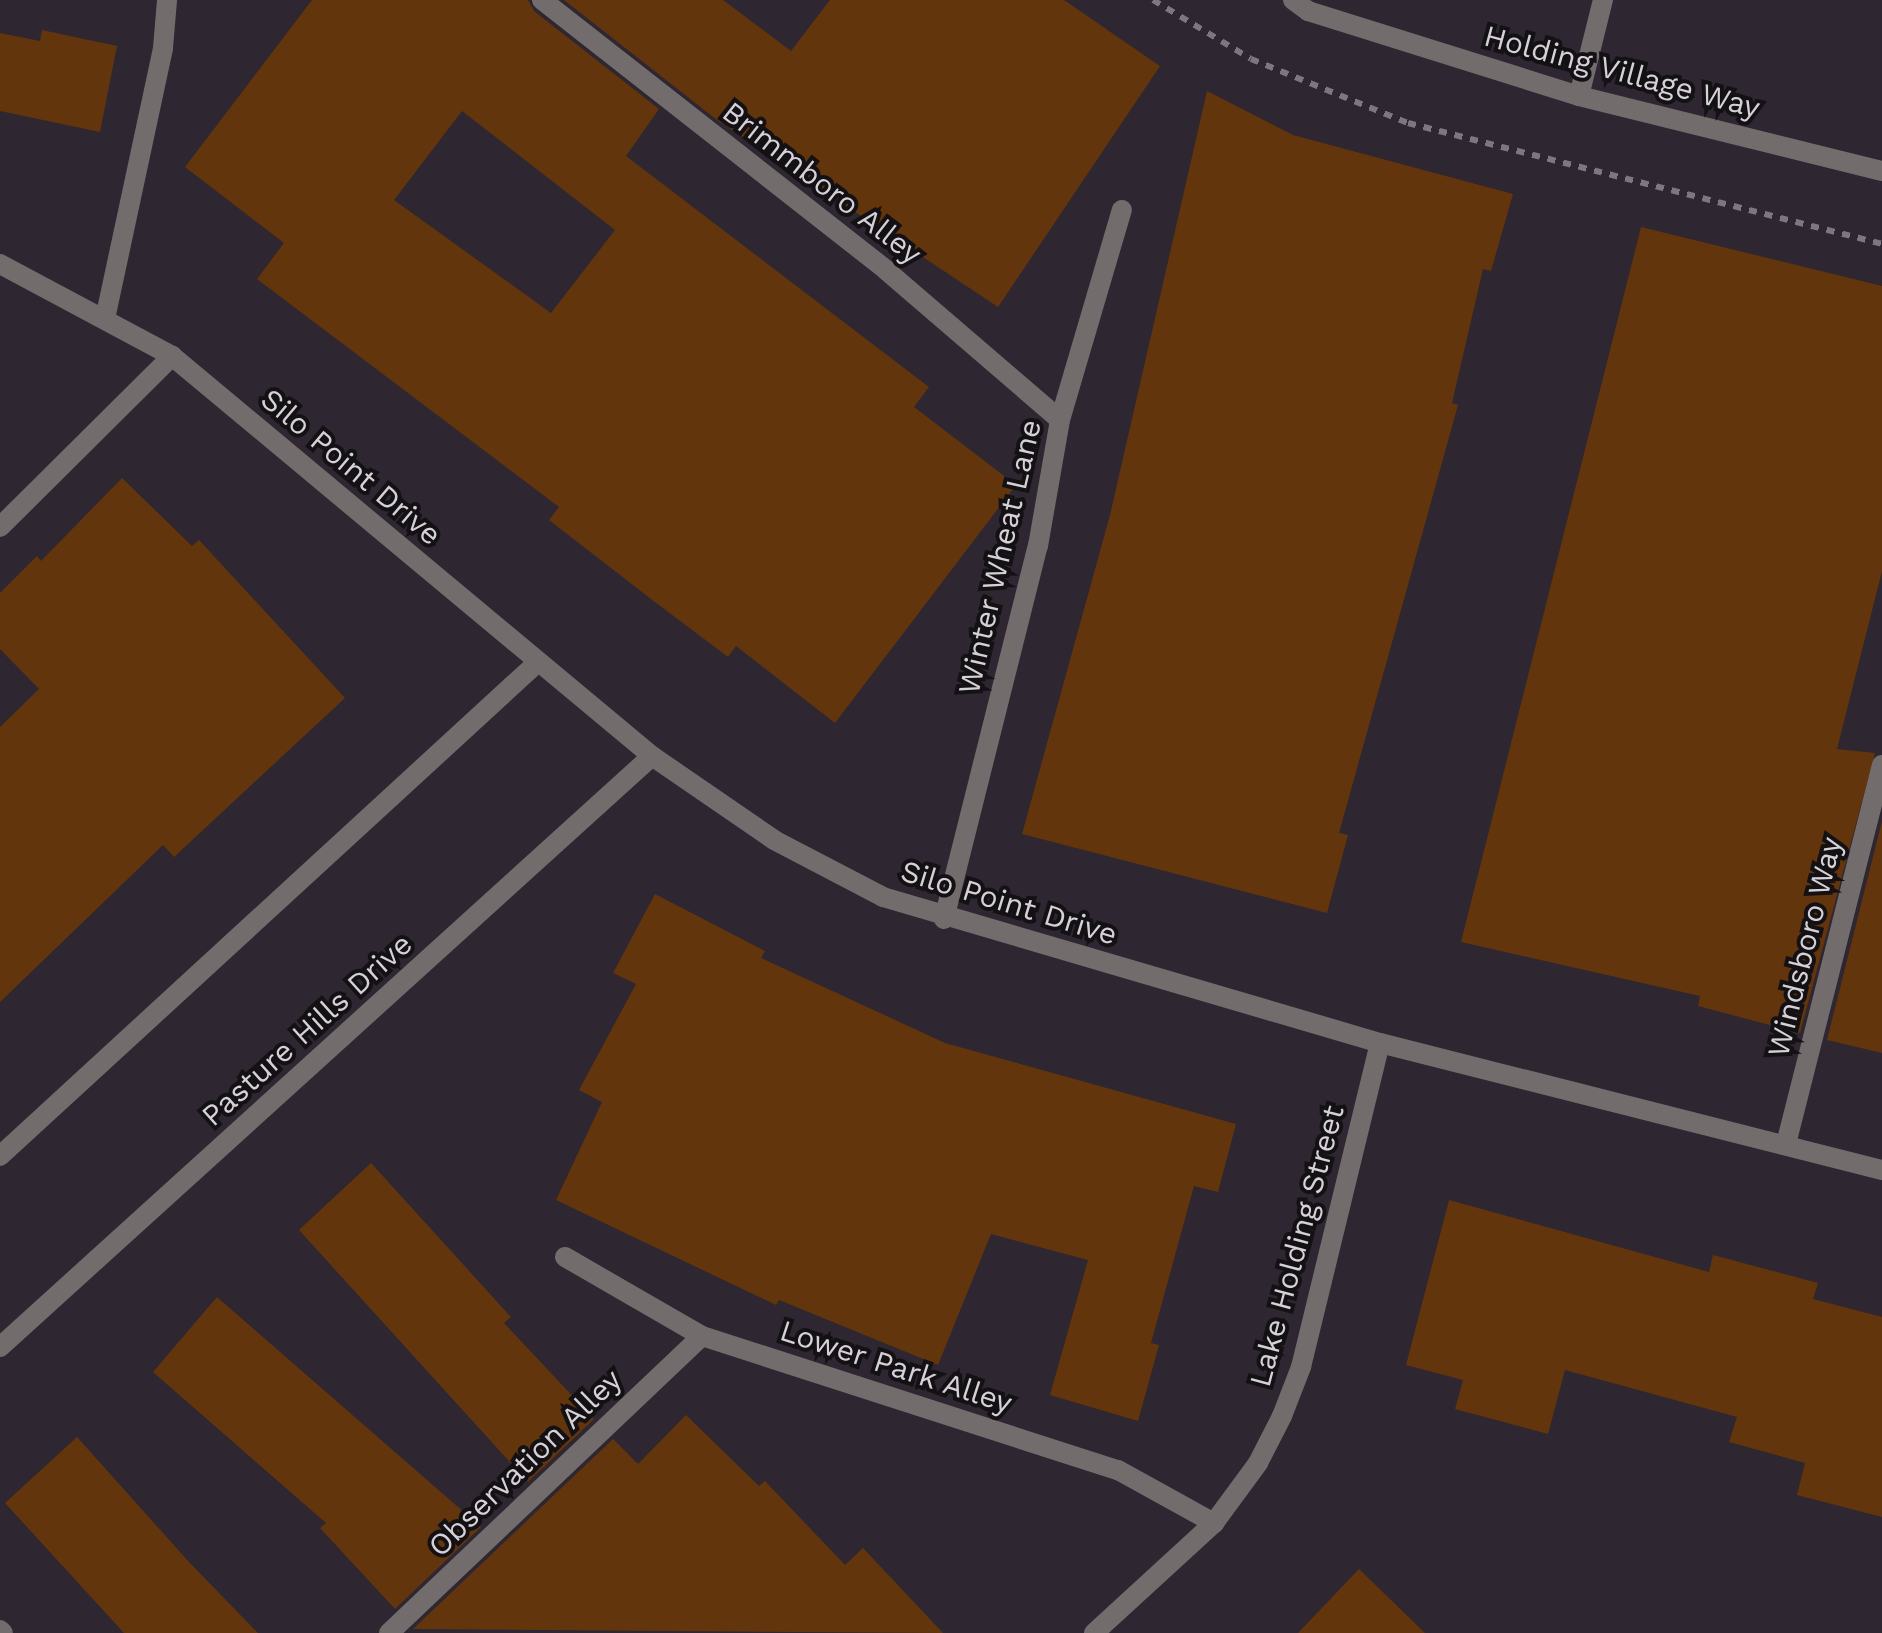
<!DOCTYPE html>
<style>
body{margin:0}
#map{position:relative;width:1882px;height:1633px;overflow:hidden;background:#2e2630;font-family:"Work Sans",sans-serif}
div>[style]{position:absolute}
.building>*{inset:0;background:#63350c}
.path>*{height:6px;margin-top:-3px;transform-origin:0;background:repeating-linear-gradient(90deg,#7d777f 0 8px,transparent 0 16px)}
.lane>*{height:20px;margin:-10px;padding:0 10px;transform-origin:10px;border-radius:10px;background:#736c6c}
.street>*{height:20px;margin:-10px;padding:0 10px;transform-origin:10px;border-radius:10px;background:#736c6c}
span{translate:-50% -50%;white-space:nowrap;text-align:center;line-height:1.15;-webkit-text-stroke:8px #141115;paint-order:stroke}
.street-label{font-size:30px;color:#d6d1d7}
</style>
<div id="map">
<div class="building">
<div style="clip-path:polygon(evenodd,312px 0,528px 0,534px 11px,659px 109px,626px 156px,929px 387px,914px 407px,1016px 485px,835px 723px,736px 646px,728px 657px,651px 599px,549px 520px,559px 507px,257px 279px,284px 243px,185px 167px,312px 0,462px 111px,615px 230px,551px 313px,394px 200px,462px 111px)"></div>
<div style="clip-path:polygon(564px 0,723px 0,791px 51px,830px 0,1064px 0,1160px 66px,998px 307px,717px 120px)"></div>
<div style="clip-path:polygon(42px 30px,117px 46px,100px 132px,0 111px,0 33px,40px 41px)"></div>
<div style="clip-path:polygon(1207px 91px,1293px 135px,1513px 194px,1491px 271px,1483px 269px,1452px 403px,1458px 405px,1339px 833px,1348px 835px,1327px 913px,1022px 834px,1110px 515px)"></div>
<div style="clip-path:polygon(1641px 227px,1882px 286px,1882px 571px,1837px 749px,1875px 753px,1800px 1033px,1698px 1006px,1700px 996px,1461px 942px)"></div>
<div style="clip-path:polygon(122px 478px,192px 546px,199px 540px,345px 698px,174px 857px,163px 845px,0 1002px,0 727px,39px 689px,0 649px,0 593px,37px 556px,41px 561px)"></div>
<div style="clip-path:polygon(1882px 821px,1882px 1053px,1827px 1040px)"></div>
<div style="clip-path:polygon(655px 894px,765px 951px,761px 958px,945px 1043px,1236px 1124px,1218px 1192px,1194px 1186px,1151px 1343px,1159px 1345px,1138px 1421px,1050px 1395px,1088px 1260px,991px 1234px,938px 1365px,779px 1300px,776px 1305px,556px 1200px,602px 1102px,579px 1090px,636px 984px,613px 973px)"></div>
<div style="clip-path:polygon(371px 1163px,511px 1317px,504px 1323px,594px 1419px,528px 1482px,299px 1230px)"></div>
<div style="clip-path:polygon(1449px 1200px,1709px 1272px,1713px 1255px,1818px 1283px,1813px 1299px,1882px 1317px,1882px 1517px,1797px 1495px,1805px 1463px,1729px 1442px,1737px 1417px,1565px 1370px,1548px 1434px,1455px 1409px,1463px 1380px,1406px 1365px)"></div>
<div style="clip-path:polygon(217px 1297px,481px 1527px,395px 1609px,320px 1528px,326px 1523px,153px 1372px)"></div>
<div style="clip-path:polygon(686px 1415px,759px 1486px,765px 1481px,845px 1565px,863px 1548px,943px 1633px,413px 1629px,613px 1439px,638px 1464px)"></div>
<div style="clip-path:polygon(77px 1437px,189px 1562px,258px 1633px,124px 1633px,5px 1503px)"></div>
<div style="clip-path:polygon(1359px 1569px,1425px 1633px,1298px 1633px)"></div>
</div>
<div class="path">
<div style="left:1153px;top:0;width:114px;rotate:31deg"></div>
<div style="left:1251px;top:59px;width:170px;rotate:22.2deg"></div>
<div style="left:1408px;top:123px;width:489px;rotate:14.3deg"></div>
</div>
<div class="lane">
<div style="left:542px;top:0;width:439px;rotate:38.1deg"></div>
<div style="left:887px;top:271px;width:228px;rotate:40.7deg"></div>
<div style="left:105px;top:319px;width:277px;rotate:-77.9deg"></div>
<div style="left:163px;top:48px;width:48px;rotate:-85.2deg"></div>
<div style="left:0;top:527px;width:243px;rotate:-44.8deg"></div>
<div style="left:565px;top:1257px;width:158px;rotate:30deg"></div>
<div style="left:702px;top:1336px;width:437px;rotate:17.9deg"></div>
<div style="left:1118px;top:1470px;width:110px;rotate:28.9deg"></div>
<div style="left:389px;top:1633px;width:431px;rotate:-43.5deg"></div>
</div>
<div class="street">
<div style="left:1293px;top:0;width:19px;rotate:36deg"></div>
<div style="left:1308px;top:11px;width:284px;rotate:17.4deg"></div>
<div style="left:1579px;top:96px;width:312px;rotate:13.9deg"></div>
<div style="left:1579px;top:96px;width:99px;rotate:-76deg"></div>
<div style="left:0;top:264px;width:195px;rotate:28.1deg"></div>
<div style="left:172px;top:356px;width:625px;rotate:39.81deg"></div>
<div style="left:652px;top:756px;width:148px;rotate:34.5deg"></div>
<div style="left:774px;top:840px;width:123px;rotate:27.6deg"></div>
<div style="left:883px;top:897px;width:518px;rotate:16.37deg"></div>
<div style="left:1380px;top:1043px;width:518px;rotate:14.2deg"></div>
<div style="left:944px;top:919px;width:385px;rotate:-75.9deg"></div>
<div style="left:1038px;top:546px;width:128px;rotate:-80.1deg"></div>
<div style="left:1060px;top:420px;width:219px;rotate:-73.6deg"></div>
<div style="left:1786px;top:1144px;width:391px;rotate:-75.8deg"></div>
<div style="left:0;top:1156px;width:730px;rotate:-42.56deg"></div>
<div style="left:0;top:1347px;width:880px;rotate:-42.19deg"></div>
<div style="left:0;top:1630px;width:4px;rotate:45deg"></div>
<div style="left:1094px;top:1633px;width:163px;rotate:-42.5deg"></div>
<div style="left:1214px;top:1523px;width:74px;rotate:-53.7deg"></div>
<div style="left:1258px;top:1463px;width:53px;rotate:-62.9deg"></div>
<div style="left:1282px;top:1416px;width:53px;rotate:-68.8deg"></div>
<div style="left:1301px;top:1367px;width:333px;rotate:-76.3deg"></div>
</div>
<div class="street-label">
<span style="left:1622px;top:72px;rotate:15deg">Holding Village Way</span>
<span style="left:822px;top:183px;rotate:38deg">Brimmboro Alley</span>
<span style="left:351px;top:467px;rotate:40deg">Silo Point Drive</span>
<span style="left:1000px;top:557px;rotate:-77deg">Winter Wheat Lane</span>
<span style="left:1009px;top:903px;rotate:17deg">Silo Point Drive</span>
<span style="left:1805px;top:947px;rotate:-76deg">Windsboro Way</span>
<span style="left:307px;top:1030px;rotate:-42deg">Pasture Hills Drive</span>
<span style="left:1297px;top:1246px;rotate:-75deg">Lake Holding Street</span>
<span style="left:896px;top:1367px;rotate:18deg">Lower Park Alley</span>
<span style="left:525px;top:1463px;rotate:-44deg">Observation Alley</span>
</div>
</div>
